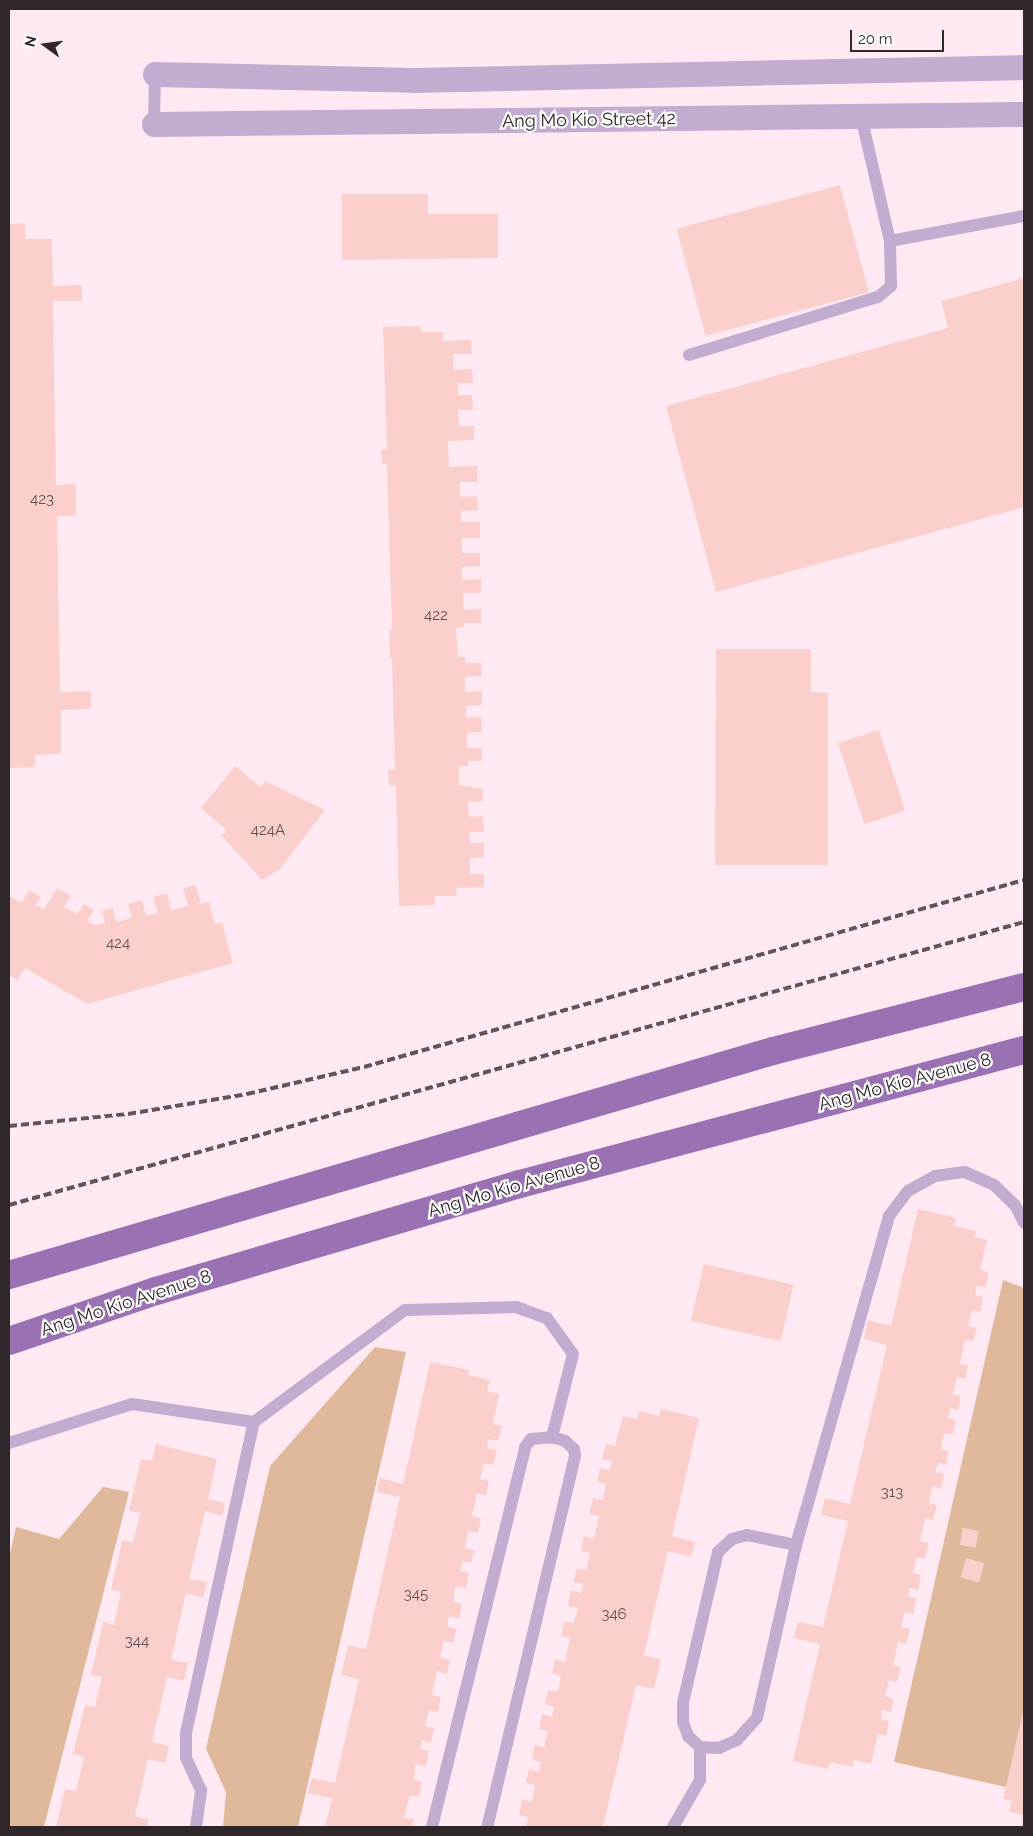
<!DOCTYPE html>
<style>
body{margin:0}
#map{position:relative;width:1033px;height:1836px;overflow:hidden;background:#ffeaf4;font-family:Raleway,sans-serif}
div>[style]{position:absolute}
.green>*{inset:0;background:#e0b89b}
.building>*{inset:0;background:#fbcfcc;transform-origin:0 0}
.lane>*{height:12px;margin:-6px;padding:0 6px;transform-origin:6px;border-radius:6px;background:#c2acd0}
.street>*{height:25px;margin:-12.5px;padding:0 12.5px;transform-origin:12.5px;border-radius:12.5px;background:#c2acd0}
.primary>*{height:28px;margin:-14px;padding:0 14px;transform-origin:14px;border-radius:14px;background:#9a71b2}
.rail>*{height:4px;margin-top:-2px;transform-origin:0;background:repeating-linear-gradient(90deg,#61555a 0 8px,transparent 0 12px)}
span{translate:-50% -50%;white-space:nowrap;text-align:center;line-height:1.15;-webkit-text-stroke:4.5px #fefefe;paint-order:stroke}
.number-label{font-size:15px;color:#635153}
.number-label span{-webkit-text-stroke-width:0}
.street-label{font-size:18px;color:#30272b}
.frame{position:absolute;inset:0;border:10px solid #30272b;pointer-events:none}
.north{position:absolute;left:20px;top:20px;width:50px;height:50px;-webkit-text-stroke:4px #fefefe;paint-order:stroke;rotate:284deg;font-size:14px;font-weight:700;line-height:20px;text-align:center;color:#30272b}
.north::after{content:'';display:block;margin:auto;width:18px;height:22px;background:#30272b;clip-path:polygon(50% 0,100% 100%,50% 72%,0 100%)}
.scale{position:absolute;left:850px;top:30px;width:94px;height:22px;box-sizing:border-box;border:2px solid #30272b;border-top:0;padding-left:6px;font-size:15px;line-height:18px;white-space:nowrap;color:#30272b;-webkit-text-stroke:4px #fefefe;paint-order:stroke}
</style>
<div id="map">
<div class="green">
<div style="clip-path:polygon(1003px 1280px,1024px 1288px,1024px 1769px,1019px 1790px,894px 1762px)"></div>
<div style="clip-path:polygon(375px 1347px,406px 1352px,298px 1827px,223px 1827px,226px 1792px,206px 1749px,270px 1466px)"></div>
<div style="clip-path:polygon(103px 1487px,129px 1492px,44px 1827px,9px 1827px,9px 1558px,16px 1527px,59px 1539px)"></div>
</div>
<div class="building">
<div style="left:840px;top:185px;width:111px;height:169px;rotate:75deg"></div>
<div style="clip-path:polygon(342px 194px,428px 194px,428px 214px,498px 214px,498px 258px,342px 260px)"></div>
<div style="clip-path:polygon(25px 223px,25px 239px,52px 239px,53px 286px,82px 285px,82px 301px,53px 301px,56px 485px,76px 484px,76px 516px,57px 516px,60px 692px,91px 691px,91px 709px,61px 710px,61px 754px,35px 755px,35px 767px,9px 768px,9px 224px)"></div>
<div style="clip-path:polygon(1024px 278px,1024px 507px,716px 592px,666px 406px,948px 328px,941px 301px)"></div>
<div style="clip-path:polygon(421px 326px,421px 332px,443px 332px,443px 341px,471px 340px,472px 354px,453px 354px,454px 370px,472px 369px,473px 383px,458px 383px,458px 395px,472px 395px,473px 410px,458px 410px,459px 426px,474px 426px,474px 440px,448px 441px,449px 467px,477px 466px,478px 482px,460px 482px,460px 497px,477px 496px,478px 510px,461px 511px,461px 522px,480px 522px,480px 538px,462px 538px,462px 553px,480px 553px,480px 566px,462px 567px,462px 580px,481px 579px,481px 593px,463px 593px,464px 610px,481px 609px,481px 623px,464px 623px,464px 627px,456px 628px,458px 657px,465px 657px,465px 663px,481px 663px,482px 676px,465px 677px,465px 692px,482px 691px,482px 705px,466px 706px,466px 718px,481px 717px,482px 732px,467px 733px,467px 748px,482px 748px,482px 761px,468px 761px,468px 766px,459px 766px,459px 785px,483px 789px,483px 801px,468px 802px,469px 817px,483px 816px,484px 832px,469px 832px,470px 843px,484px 843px,484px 857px,470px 858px,470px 874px,484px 874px,484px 887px,456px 888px,457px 896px,435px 896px,435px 905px,399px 906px,396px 786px,389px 785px,388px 770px,395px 770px,392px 658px,390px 658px,389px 631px,392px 630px,387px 464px,382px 464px,381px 450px,387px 450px,383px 327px)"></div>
<div style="clip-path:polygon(716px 649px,811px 649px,811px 692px,828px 693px,828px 865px,715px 865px)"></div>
<div style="left:879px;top:730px;width:85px;height:43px;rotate:72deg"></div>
<div style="clip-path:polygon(235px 766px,261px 787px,265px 781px,325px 810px,280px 869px,262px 880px,221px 835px,227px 830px,201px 808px)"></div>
<div style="clip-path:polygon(196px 885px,201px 904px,209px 902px,215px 924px,222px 923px,233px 963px,87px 1004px,25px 968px,17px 980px,9px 975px,9px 896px,22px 903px,29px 890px,41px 897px,36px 905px,44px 910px,57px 888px,71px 896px,64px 907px,77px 914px,84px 904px,94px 910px,87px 921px,95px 925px,105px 923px,102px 911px,113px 908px,116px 922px,132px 918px,128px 904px,142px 900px,146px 916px,158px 913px,153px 897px,167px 893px,171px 910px,188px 906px,183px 888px)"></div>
<div style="clip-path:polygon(918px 1209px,956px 1218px,954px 1226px,976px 1231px,974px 1237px,987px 1240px,980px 1270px,989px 1272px,986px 1287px,977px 1286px,975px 1295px,983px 1297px,980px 1312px,972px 1310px,968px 1326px,977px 1328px,973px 1341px,965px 1340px,960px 1364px,968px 1365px,965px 1379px,957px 1377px,953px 1394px,961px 1396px,958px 1410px,950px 1408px,948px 1418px,956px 1420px,953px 1434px,944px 1433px,941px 1449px,949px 1451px,946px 1465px,938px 1463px,935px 1472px,944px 1474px,941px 1489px,932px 1486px,929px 1503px,937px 1505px,933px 1520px,925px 1518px,920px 1541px,929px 1543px,925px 1559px,917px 1557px,913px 1573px,921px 1575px,918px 1590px,910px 1588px,908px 1596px,916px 1598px,913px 1614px,905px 1612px,901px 1627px,910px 1629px,906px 1644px,898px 1642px,893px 1665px,901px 1667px,897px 1682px,889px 1680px,885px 1696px,894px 1699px,891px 1712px,882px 1710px,881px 1719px,889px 1721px,886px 1736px,878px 1734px,871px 1764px,854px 1760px,852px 1767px,830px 1762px,828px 1769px,793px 1761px,820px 1644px,794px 1638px,798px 1622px,823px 1627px,848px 1521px,821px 1515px,825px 1498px,850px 1504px,887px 1345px,864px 1339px,868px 1320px,891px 1326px)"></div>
<div style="left:704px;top:1264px;width:92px;height:58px;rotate:13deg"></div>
<div style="clip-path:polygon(430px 1362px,469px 1370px,468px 1375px,490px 1380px,487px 1391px,499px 1394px,493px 1424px,502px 1426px,498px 1441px,489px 1439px,487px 1448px,497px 1450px,493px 1465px,484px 1464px,480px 1479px,489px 1481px,486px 1496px,477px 1493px,472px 1516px,481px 1518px,478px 1533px,468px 1531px,465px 1548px,474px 1550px,471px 1563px,462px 1561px,460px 1571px,469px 1573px,466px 1588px,456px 1586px,453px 1602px,462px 1604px,459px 1619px,449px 1616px,447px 1626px,457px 1629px,453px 1643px,444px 1641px,440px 1657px,450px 1660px,447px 1674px,437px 1671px,432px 1695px,441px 1697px,438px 1712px,429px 1710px,425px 1726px,434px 1728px,431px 1743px,422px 1740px,420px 1749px,429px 1751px,426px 1766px,416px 1764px,413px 1780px,422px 1782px,419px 1797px,410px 1795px,404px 1818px,414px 1819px,412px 1827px,325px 1827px,332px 1798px,308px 1793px,312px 1778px,335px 1783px,359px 1679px,341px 1675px,348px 1645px,366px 1649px,400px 1497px,377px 1492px,380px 1478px,403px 1484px)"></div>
<div style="clip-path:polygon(661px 1409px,699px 1418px,672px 1536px,695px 1542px,691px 1557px,668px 1551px,644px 1655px,661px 1659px,654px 1689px,636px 1685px,603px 1827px,526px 1827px,528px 1817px,519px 1815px,522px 1799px,532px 1802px,535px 1785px,526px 1783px,529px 1769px,539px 1772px,541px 1762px,532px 1760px,535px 1745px,544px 1747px,548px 1731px,539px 1729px,542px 1714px,552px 1717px,554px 1707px,545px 1704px,548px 1690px,558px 1692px,561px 1676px,552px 1673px,555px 1659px,565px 1662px,570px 1638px,561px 1636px,564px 1621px,574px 1623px,578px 1608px,568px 1606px,571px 1590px,581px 1593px,583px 1584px,573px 1582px,577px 1568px,586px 1570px,590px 1553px,581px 1551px,584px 1536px,594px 1539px,599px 1516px,589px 1514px,593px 1498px,603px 1500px,606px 1484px,597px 1482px,600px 1468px,610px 1470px,612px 1461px,602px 1459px,606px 1444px,615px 1446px,623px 1416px,637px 1419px,639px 1411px,659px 1416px)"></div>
<div style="clip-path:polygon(156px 1444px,217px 1459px,208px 1499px,225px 1503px,222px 1516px,205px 1511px,189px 1579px,207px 1582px,203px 1598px,186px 1593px,171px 1660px,188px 1663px,184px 1681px,167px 1677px,152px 1742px,169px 1746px,165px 1763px,148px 1759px,135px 1816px,149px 1820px,147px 1827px,56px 1827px,65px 1789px,76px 1791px,84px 1757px,73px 1754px,85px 1705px,95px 1707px,102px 1677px,91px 1675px,103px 1622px,114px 1625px,121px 1592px,111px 1590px,122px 1540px,133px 1543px,140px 1513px,129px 1511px,141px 1459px,152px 1461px)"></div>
<div style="left:963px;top:1528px;width:16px;height:17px;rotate:11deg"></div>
<div style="left:966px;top:1558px;width:19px;height:20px;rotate:16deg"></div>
<div style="clip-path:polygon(1024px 1708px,1024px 1815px,1009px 1812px,1012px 1801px,1003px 1799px)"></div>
</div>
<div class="lane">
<div style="left:154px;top:124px;width:50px;rotate:-88.9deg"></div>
<div style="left:890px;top:241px;width:136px;rotate:-10.6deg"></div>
<div style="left:689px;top:355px;width:198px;rotate:-17.1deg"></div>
<div style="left:878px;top:297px;width:17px;rotate:-40deg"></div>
<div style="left:891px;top:286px;width:45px;rotate:-91.3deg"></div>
<div style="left:890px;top:241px;width:128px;rotate:-103.1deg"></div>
<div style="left:9px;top:1443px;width:129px;rotate:-17.6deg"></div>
<div style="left:132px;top:1404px;width:123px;rotate:8.4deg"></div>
<div style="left:796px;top:1545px;width:50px;rotate:-168.5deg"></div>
<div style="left:747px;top:1535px;width:16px;rotate:165deg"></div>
<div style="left:732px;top:1539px;width:19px;rotate:137deg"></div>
<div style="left:718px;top:1552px;width:154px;rotate:103.1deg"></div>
<div style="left:683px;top:1702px;width:20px;rotate:90deg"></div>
<div style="left:683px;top:1722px;width:15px;rotate:70deg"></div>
<div style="left:688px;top:1736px;width:16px;rotate:43deg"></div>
<div style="left:700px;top:1747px;width:19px;rotate:3deg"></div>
<div style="left:719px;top:1748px;width:20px;rotate:-24deg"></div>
<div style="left:737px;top:1740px;width:30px;rotate:-48deg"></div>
<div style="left:757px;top:1718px;width:177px;rotate:-77.3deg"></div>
<div style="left:796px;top:1545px;width:342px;rotate:-74.2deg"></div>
<div style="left:889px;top:1216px;width:31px;rotate:-53deg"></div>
<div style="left:908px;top:1191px;width:31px;rotate:-29deg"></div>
<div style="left:935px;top:1176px;width:30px;rotate:-8deg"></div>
<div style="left:965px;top:1172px;width:32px;rotate:24deg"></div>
<div style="left:994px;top:1185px;width:29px;rotate:44deg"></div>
<div style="left:1015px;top:1205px;width:20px;rotate:63deg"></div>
<div style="left:196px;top:1827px;width:37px;rotate:-82deg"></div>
<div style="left:201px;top:1790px;width:35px;rotate:-115deg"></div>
<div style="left:186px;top:1758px;width:25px;rotate:-90deg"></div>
<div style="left:186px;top:1733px;width:318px;rotate:-77.7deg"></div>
<div style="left:254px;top:1422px;width:188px;rotate:-36.6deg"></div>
<div style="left:405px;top:1310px;width:111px;rotate:-1.5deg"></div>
<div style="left:516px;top:1307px;width:33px;rotate:20deg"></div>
<div style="left:547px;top:1318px;width:44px;rotate:54.2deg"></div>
<div style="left:573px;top:1354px;width:86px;rotate:104.2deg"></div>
<div style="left:432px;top:1827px;width:391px;rotate:-76.2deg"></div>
<div style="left:525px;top:1447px;width:10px;rotate:-53deg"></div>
<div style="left:531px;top:1439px;width:21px;rotate:-5deg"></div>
<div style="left:552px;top:1437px;width:14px;rotate:17deg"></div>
<div style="left:565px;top:1441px;width:12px;rotate:42deg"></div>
<div style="left:574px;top:1449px;width:7px;rotate:82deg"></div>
<div style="left:575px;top:1456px;width:381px;rotate:103.3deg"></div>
<div style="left:673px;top:1827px;width:54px;rotate:-60.1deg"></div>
<div style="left:700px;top:1780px;width:33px;rotate:-90deg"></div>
</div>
<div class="street">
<div style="left:155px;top:74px;width:259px;rotate:1.3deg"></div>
<div style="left:414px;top:80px;width:610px;rotate:-1.22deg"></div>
<div style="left:154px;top:124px;width:870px;rotate:-0.66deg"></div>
</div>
<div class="primary">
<div style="left:9px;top:1275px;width:796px;rotate:-16.34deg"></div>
<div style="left:773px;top:1051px;width:259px;rotate:-14.3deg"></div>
<div style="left:9px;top:1341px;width:155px;rotate:-18.8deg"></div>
<div style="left:156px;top:1291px;width:379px;rotate:-16.4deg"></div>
<div style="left:520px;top:1184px;width:522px;rotate:-14.89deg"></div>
</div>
<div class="rail">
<div style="left:9px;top:1126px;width:120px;rotate:-5.8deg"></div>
<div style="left:128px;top:1114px;width:121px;rotate:-9.5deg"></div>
<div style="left:247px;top:1094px;width:120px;rotate:-13deg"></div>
<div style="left:364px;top:1067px;width:686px;rotate:-15.82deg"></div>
<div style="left:9px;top:1205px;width:1054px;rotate:-15.58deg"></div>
</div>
<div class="number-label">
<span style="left:42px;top:500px">423</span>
<span style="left:436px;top:616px">422</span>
<span style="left:268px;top:831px">424A</span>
<span style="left:118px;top:944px">424</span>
<span style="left:892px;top:1493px">313</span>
<span style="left:416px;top:1595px">345</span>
<span style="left:614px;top:1615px">346</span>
<span style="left:137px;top:1642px">344</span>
</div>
<div class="street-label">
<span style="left:589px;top:120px;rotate:-1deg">Ang Mo Kio Street 42</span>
<span style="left:905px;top:1082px;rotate:-15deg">Ang Mo Kio Avenue 8</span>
<span style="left:514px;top:1187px;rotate:-16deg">Ang Mo Kio Avenue 8</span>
<span style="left:126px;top:1303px;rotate:-18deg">Ang Mo Kio Avenue 8</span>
</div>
<div class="frame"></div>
<div class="north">N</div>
<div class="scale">20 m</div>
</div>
